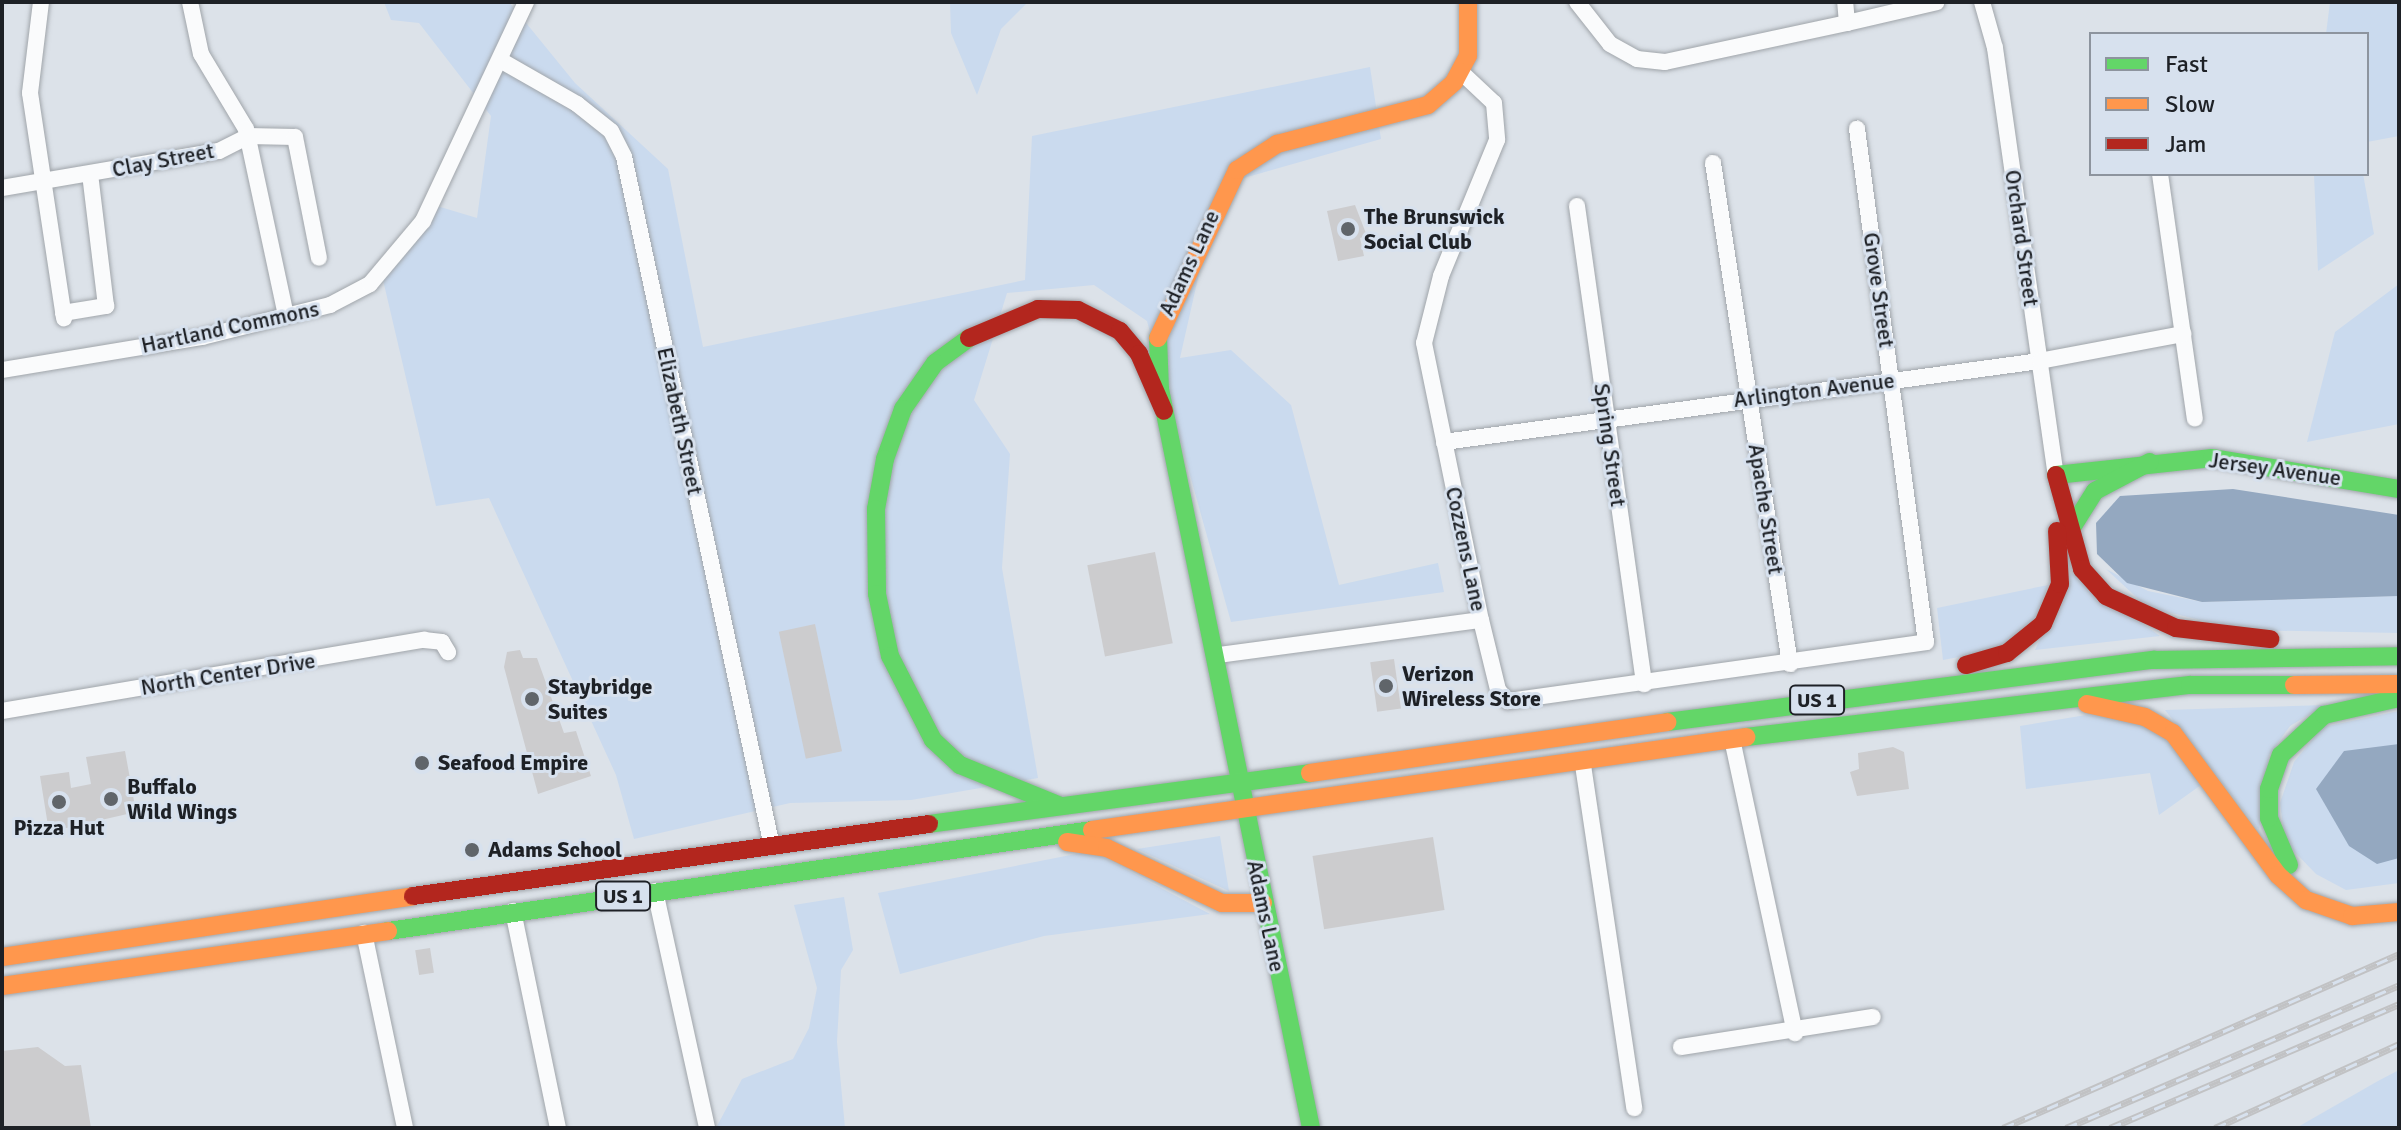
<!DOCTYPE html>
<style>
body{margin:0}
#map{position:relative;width:2401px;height:1130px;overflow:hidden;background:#dce2e9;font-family:Signika,sans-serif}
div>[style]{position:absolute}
.green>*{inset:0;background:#cadaee}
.water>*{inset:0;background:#94a8c0}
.building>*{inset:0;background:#ccccce;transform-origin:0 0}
.roads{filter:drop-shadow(0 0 2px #a0a5aa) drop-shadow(0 0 2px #a0a5aa)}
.street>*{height:16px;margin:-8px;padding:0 8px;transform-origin:8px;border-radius:8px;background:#fafbfc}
.fast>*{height:18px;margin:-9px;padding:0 9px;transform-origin:9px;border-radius:9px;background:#63d668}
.slow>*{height:18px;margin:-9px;padding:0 9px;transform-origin:9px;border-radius:9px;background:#ff974d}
.jam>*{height:18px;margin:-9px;padding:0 9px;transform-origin:9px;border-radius:9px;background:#b3261e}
.rail>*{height:7px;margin-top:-3.5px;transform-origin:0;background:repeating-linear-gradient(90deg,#d7e1ee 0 12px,#c1c2c4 0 24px);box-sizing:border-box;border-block:2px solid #c1c2c4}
.dots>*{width:22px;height:22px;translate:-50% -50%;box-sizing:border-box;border:4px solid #d7e1ee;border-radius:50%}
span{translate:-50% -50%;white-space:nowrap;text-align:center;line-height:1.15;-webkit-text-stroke:6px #d7e1ee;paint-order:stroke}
.shield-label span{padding:2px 6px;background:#d7e1ee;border:2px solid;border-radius:6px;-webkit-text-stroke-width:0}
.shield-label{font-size:20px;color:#1e2126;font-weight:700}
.street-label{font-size:22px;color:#1e2126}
.poi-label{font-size:22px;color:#1e2126;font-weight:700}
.left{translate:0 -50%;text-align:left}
.frame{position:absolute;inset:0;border:4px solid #1e2126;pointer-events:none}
.legend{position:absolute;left:2089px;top:32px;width:280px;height:144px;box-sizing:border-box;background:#d7e1ee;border:2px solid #8d949e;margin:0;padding:10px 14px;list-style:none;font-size:24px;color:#1e2126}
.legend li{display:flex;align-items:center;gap:16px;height:40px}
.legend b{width:40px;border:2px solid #8d949e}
</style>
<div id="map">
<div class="green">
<div style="clip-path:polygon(384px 2px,509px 2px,575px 83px,668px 169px,703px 347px,1025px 280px,1032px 136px,1370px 67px,1381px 139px,1219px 185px,1180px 358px,1231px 350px,1291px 405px,1339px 585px,1438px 563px,1444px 592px,1231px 622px,1147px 321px,1094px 285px,1007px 293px,974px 400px,1010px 454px,1002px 568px,1038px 778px,911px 800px,790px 803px,634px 839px,616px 775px,489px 498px,436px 506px,383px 280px,437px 206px,477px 218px,491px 116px,419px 23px,391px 20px)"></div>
<div style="clip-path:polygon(950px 2px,1028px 2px,1001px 29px,977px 95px,951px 33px)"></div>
<div style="clip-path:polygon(2330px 2px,2399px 2px,2399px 136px,2367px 142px,2367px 34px,2326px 34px)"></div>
<div style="clip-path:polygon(2314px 174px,2363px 174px,2374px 234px,2318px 271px)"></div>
<div style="clip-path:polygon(2399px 284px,2399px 424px,2307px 442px,2335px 332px)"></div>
<div style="clip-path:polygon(2106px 569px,2148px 591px,2202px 602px,2399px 596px,2399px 633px,2241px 630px,2147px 607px)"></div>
<div style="clip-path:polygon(2071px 573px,2160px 636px,2035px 650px)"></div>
<div style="clip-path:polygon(2048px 585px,2036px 620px,2000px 649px,1943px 660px,1937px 608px)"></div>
<div style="clip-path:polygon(2325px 705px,2290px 726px,2269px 755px,2259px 830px,2165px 710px)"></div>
<div style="clip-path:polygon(2399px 711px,2399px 883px,2346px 890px,2316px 874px,2285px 842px,2280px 803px,2294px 762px,2323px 727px)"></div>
<div style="clip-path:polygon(2086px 715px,2138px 722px,2176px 746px,2201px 785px,2159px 815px,2150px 773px,2026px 789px,2020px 726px)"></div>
<div style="clip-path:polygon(1220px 836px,1229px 891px,1137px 849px)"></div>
<div style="clip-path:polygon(1091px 851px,1210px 914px,1044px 936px,900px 974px,878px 893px)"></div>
<div style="clip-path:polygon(844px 897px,853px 950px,841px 970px,837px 1042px,845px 1128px,716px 1128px,742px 1079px,793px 1059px,809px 1028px,817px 988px,794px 905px)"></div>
<div style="clip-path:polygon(2399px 1070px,2399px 1128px,2296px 1128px,2378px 1081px)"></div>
</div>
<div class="water">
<div style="clip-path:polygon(2233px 489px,2399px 515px,2399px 596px,2202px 602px,2127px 583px,2097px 554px,2096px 523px,2120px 496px)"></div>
<div style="clip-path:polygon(2399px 744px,2399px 858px,2377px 864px,2349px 846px,2316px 789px,2344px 751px)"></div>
</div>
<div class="building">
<div style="clip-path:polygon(1355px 205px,1367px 236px,1360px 238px,1364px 256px,1338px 261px,1327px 211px)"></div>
<div style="left:1155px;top:552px;width:93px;height:69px;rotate:79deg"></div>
<div style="left:815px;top:624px;width:130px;height:37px;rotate:78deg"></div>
<div style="clip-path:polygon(520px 650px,523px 658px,537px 658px,564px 733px,576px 731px,591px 776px,538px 794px,504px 667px,507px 652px)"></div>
<div style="left:1394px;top:659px;width:50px;height:24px;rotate:82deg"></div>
<div style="clip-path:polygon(1893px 747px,1904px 752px,1909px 789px,1857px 796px,1850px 772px,1859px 769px,1858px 753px)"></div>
<div style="clip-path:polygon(125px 751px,136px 812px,49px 832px,40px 776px,69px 772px,71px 788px,91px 784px,86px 757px)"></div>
<div style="left:1433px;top:837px;width:74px;height:122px;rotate:81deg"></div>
<div style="left:430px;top:948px;width:25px;height:15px;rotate:81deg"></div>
<div style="clip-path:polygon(38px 1047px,65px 1066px,81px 1065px,91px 1128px,2px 1128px,2px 1051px)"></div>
</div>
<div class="roads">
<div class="street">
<div style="left:41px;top:2px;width:92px;rotate:96.9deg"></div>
<div style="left:30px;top:93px;width:228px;rotate:81.4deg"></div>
<div style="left:190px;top:2px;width:53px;rotate:78.1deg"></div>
<div style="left:201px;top:54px;width:87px;rotate:59deg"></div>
<div style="left:246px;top:129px;width:191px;rotate:77.9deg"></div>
<div style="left:1577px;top:2px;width:53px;rotate:51.8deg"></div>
<div style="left:1610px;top:44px;width:31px;rotate:29deg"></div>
<div style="left:1637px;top:59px;width:28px;rotate:6deg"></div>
<div style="left:1665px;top:62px;width:186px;rotate:-12.1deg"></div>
<div style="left:1847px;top:23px;width:21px;rotate:-95deg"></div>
<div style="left:1982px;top:2px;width:48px;rotate:74.2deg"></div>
<div style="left:1995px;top:48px;width:431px;rotate:81.9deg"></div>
<div style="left:1847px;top:23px;width:92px;rotate:-13.1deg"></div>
<div style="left:500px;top:60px;width:89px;rotate:29.7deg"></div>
<div style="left:577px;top:104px;width:43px;rotate:38.5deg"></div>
<div style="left:611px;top:131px;width:29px;rotate:63deg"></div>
<div style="left:624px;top:157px;width:701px;rotate:77.89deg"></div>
<div style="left:1461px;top:72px;width:45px;rotate:43.2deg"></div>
<div style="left:1494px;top:103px;width:37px;rotate:85deg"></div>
<div style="left:1497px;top:140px;width:147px;rotate:112.4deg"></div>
<div style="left:1441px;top:276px;width:69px;rotate:104.2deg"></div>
<div style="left:1424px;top:343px;width:283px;rotate:78.4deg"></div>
<div style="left:1481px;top:620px;width:72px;rotate:76.3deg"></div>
<div style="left:1498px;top:690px;width:15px;rotate:48deg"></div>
<div style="left:1508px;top:701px;width:422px;rotate:-8deg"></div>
<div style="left:1926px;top:642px;width:518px;rotate:-97.66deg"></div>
<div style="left:1713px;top:163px;width:507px;rotate:81.26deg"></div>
<div style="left:2160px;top:174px;width:247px;rotate:81.9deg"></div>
<div style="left:2px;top:188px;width:220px;rotate:-9.7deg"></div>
<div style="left:219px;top:151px;width:33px;rotate:-27deg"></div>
<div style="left:248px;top:136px;width:47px;rotate:1.2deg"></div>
<div style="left:295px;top:137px;width:123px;rotate:78.8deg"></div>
<div style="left:1577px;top:206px;width:483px;rotate:82deg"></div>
<div style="left:63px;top:313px;width:44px;rotate:-9.2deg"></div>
<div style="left:106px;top:306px;width:133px;rotate:-96.9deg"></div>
<div style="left:2px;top:370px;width:203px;rotate:-9.4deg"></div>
<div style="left:202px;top:337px;width:132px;rotate:-14deg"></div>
<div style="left:330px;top:305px;width:45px;rotate:-27.7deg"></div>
<div style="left:370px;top:284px;width:82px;rotate:-49.9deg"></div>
<div style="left:423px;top:221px;width:242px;rotate:-64.8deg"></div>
<div style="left:1444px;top:442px;width:601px;rotate:-7.74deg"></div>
<div style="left:2040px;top:361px;width:146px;rotate:-10.7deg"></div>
<div style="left:1218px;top:655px;width:265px;rotate:-7.6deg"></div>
<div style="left:2px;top:711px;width:428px;rotate:-9.6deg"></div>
<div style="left:424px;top:640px;width:18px;rotate:6deg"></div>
<div style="left:442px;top:642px;width:12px;rotate:59deg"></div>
<div style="left:1732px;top:739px;width:301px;rotate:77.9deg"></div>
<div style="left:1583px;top:765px;width:347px;rotate:81.5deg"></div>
<div style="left:655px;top:891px;width:243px;rotate:77.6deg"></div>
<div style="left:513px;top:911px;width:222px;rotate:78.3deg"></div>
<div style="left:364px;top:933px;width:199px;rotate:78.1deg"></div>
<div style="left:1681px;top:1047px;width:194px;rotate:-8.9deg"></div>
</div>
<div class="fast">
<div style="left:969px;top:338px;width:42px;rotate:143.7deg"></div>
<div style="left:935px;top:363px;width:56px;rotate:124.8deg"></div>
<div style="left:903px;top:409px;width:53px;rotate:109.8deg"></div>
<div style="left:885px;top:459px;width:51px;rotate:100.2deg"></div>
<div style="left:876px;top:509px;width:85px;rotate:89.3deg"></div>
<div style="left:877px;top:594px;width:63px;rotate:78.2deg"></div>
<div style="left:890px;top:656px;width:94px;rotate:62.9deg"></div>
<div style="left:933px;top:740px;width:37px;rotate:43deg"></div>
<div style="left:960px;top:765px;width:106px;rotate:22.2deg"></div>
<div style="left:1158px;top:338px;width:51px;rotate:87.8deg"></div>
<div style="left:1160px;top:389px;width:754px;rotate:78.45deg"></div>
<div style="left:2056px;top:475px;width:157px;rotate:-6.2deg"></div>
<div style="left:2212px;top:458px;width:190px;rotate:9.4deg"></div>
<div style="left:2073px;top:526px;width:41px;rotate:-57.8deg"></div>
<div style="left:2095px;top:491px;width:62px;rotate:-27.8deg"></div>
<div style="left:1667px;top:722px;width:491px;rotate:-7.3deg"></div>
<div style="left:2154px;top:660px;width:245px;rotate:-0.9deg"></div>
<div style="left:1746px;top:737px;width:447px;rotate:-6.7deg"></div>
<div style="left:2190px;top:685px;width:104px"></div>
<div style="left:929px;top:824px;width:384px;rotate:-7.6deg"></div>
<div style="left:2289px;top:865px;width:51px;rotate:-113.1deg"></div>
<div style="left:2269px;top:818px;width:29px;rotate:-90deg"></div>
<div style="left:2269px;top:789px;width:36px;rotate:-71deg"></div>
<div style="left:2281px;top:755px;width:59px;rotate:-42.9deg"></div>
<div style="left:2324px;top:715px;width:77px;rotate:-12.8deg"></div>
<div style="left:388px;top:931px;width:711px;rotate:-8.16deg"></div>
</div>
<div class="slow">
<div style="left:1158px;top:338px;width:186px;rotate:-64.8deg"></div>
<div style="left:1237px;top:170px;width:48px;rotate:-33deg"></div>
<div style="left:1277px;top:144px;width:156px;rotate:-14.5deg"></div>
<div style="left:1428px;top:105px;width:35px;rotate:-41deg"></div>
<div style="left:1454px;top:82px;width:30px;rotate:-62deg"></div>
<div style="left:1468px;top:56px;width:54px;rotate:-90deg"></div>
<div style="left:2294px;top:685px;width:105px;rotate:-0.5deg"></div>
<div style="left:2087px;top:704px;width:59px;rotate:12.6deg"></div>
<div style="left:2145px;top:717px;width:32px;rotate:30deg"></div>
<div style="left:2173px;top:733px;width:177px;rotate:53.5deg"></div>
<div style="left:2278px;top:875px;width:38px;rotate:42deg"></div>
<div style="left:2306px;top:900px;width:49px;rotate:19.2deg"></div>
<div style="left:2352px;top:916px;width:47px;rotate:-4.9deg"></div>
<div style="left:1310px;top:773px;width:361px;rotate:-8.1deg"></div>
<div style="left:1092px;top:830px;width:661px;rotate:-8.09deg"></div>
<div style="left:1067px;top:842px;width:40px;rotate:8.5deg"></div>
<div style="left:1107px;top:848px;width:127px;rotate:25.6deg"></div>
<div style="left:1222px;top:903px;width:41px"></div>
<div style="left:2px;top:957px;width:416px;rotate:-8.4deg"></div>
<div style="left:2px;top:986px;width:390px;rotate:-8.1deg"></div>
</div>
<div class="jam">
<div style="left:969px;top:338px;width:75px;rotate:-22.8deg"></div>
<div style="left:1038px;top:309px;width:40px;rotate:1.4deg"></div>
<div style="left:1078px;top:310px;width:47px;rotate:26.6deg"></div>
<div style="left:1120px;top:331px;width:30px;rotate:50deg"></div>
<div style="left:1139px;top:354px;width:62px;rotate:66.3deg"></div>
<div style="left:2056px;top:475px;width:98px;rotate:74.5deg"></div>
<div style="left:2082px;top:569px;width:36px;rotate:48deg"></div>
<div style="left:2106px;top:596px;width:77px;rotate:24.6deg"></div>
<div style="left:2176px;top:628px;width:95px;rotate:6.7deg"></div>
<div style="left:1966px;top:665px;width:43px;rotate:-16.3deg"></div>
<div style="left:2007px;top:653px;width:46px;rotate:-38.9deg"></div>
<div style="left:2043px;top:624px;width:43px;rotate:-67deg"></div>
<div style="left:2060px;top:584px;width:53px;rotate:-93.2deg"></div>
<div style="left:413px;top:896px;width:521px;rotate:-7.94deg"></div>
</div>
</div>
<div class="rail">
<div style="left:2003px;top:1128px;width:433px;rotate:-23.7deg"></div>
<div style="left:2066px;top:1128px;width:362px;rotate:-23.2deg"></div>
<div style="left:2110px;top:1128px;width:314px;rotate:-23.2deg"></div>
<div style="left:2215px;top:1128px;width:202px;rotate:-24.5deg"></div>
</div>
<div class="dots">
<div style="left:1348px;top:229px;background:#60656a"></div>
<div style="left:1386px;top:686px;background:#60656a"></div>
<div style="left:532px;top:699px;background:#60656a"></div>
<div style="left:422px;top:763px;background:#60656a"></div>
<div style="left:111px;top:799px;background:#60656a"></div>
<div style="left:59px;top:802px;background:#60656a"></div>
<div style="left:472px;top:850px;background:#60656a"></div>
</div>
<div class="shield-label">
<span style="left:1817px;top:700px">US 1</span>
<span style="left:623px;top:896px">US 1</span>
</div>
<div class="street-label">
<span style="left:163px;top:160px;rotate:-11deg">Clay Street</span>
<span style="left:2022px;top:238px;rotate:82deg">Orchard Street</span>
<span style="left:1189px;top:263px;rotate:-65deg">Adams Lane</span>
<span style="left:1879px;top:290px;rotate:82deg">Grove Street</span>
<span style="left:230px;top:327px;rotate:-12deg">Hartland Commons</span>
<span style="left:1814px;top:390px;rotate:-7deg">Arlington Avenue</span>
<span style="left:680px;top:421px;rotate:78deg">Elizabeth Street</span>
<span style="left:1610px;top:445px;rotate:82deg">Spring Street</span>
<span style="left:2275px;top:469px;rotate:8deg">Jersey Avenue</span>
<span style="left:1766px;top:509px;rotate:81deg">Apache Street</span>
<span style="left:1466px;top:549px;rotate:78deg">Cozzens Lane</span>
<span style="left:228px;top:674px;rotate:-9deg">North Center Drive</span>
<span style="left:1266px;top:916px;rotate:78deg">Adams Lane</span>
</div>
<div class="poi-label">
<span class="left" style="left:1364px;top:229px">The Brunswick<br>Social Club</span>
<span class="left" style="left:1402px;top:686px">Verizon<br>Wireless Store</span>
<span class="left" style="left:548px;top:699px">Staybridge<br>Suites</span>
<span class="left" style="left:438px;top:763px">Seafood Empire</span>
<span class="left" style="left:127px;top:799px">Buffalo<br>Wild Wings</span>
<span style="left:59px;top:828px">Pizza Hut</span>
<span class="left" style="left:488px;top:850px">Adams School</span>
</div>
<div class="frame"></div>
<ul class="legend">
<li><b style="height:10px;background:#63d668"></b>Fast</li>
<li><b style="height:10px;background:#ff974d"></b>Slow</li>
<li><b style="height:10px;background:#b3261e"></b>Jam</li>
</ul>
</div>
